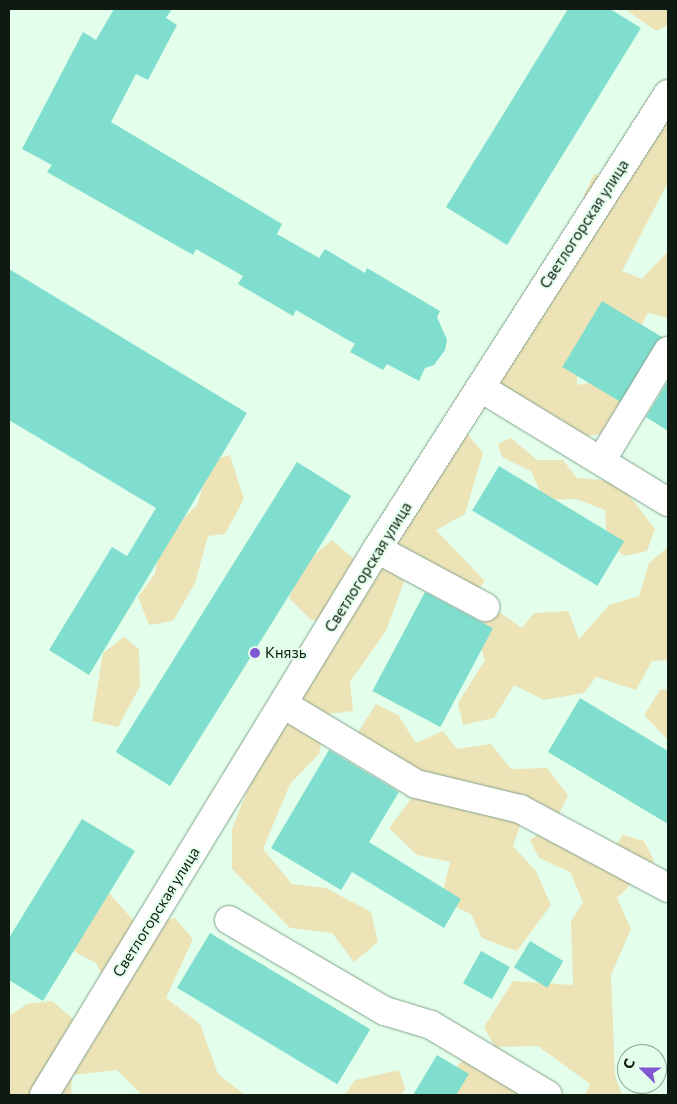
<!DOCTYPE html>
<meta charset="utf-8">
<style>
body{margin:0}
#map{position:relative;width:677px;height:1104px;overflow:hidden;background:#e3feeb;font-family:Commissioner,sans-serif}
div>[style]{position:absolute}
.green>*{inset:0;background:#ece3b7}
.building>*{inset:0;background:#80dece;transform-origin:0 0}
.roads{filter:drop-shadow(0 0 1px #81a18b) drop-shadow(0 0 1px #81a18b)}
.minor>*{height:28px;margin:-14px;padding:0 14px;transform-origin:14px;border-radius:14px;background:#fff}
.dots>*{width:14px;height:14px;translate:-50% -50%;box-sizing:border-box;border:2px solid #e3feeb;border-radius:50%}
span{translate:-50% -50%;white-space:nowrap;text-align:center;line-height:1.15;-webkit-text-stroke:4px #e3feeb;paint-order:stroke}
.street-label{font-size:15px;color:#0f1b12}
.poi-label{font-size:15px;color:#0f1b12}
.left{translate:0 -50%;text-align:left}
.frame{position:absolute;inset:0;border:10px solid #0f1b12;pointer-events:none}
.north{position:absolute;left:617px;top:1044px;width:50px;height:50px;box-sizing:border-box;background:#e3feeb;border:1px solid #8ea394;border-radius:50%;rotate:292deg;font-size:14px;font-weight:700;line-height:20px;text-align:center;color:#0f1b12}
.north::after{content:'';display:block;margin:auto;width:18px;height:22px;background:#8058d2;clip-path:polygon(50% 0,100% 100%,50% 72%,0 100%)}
</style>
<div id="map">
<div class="green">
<div style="clip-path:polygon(625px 9px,668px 9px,668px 25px,656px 31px)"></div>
<div style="clip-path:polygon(668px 92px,668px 182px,622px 271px,642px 279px,668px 251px,668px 318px,648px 313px,630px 347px,577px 359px,577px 385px,606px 380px,640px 386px,612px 433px,553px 440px,493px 379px,516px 323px,549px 305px,548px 268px,589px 230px,584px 195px,594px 174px,621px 181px)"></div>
<div style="clip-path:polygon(464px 430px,483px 453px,465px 514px,436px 530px,485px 581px,470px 600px,407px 573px,386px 631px,350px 682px,353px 711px,327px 714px,319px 754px,290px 784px,263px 849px,292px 884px,326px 888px,371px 912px,378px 942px,354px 962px,332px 933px,290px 928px,232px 869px,232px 829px,270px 733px,341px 619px,311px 620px,289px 598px,305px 563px,332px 540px,360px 564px,384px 554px,391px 502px,425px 458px)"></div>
<div style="clip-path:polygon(511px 438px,537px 460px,563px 460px,577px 478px,618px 481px,655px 529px,647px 551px,624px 556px,607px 540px,605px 510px,576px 499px,544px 500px,531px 471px,502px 457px,498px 444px)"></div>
<div style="clip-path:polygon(230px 455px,244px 499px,225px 534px,208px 536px,195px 583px,173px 621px,149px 625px,138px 597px,155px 574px,160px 542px,197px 505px,211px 460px)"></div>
<div style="clip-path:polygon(668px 547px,668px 660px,652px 661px,636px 690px,596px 677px,584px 693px,544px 700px,514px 685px,494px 718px,463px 725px,458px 703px,485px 660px,475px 630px,496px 610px,522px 628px,534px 613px,568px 611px,579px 639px,609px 605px,639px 596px,649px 563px)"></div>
<div style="clip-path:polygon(124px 637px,139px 649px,140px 686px,118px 727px,92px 721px,103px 653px)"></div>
<div style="clip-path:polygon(668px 689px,668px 740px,644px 715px,660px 690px)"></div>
<div style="clip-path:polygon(376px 704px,398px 715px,416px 743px,443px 731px,457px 749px,491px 744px,511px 769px,547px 768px,568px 795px,556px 820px,520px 826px,513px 846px,536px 871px,551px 905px,517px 951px,482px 938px,471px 914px,441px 900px,450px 862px,417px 855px,389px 828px,411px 799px,399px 764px,357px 734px)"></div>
<div style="clip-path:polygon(543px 831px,603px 865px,623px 835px,644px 841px,654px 861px,617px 898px,631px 929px,611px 975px,615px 1075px,622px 1095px,585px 1095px,590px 1084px,538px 1046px,495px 1047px,484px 1027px,513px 981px,573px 985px,571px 922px,583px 902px,570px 872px,539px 858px,530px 840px)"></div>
<div style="clip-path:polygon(88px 884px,110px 894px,140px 928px,175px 918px,193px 939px,166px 998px,200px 1024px,218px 1074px,245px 1095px,142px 1095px,117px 1070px,72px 1075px,71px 1095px,9px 1095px,9px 1016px,27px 1004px,52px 1001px,79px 1024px,114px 999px,96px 963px,75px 952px,75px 915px)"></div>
<div style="clip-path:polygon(467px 1057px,541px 1095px,446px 1095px,451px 1072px)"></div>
<div style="clip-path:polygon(399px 1070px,405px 1089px,401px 1095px,345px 1095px,355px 1080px)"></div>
</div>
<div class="building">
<div style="clip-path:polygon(114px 9px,172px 9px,166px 18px,177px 25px,148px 80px,136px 74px,111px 122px,282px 224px,277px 234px,319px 258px,325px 249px,365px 273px,367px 268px,440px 311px,437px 317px,447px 340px,445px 350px,434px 365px,425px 368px,419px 381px,387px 364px,383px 370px,350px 352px,355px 344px,296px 310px,293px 316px,238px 284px,243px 276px,196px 249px,193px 255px,47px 172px,52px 165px,22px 149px,83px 32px,96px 40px)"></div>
<div style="clip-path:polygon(568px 9px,610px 9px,641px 28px,507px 245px,446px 207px)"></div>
<div style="clip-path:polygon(9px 269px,247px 413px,89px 675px,49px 650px,112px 547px,127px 556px,156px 508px,9px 420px)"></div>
<div style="left:602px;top:301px;width:70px;height:77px;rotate:31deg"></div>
<div style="clip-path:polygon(668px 381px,668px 431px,646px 417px)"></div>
<div style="left:297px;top:462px;width:64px;height:342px;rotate:32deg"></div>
<div style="left:499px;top:466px;width:146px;height:52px;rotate:31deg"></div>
<div style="left:425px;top:592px;width:77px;height:112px;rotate:28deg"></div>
<div style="clip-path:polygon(580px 698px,668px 751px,668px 824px,548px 752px)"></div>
<div style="clip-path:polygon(329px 750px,399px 792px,369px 842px,461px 899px,444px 928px,352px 872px,341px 890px,271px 848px)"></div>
<div style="clip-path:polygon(82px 819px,135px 851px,43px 1001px,9px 980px,9px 938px)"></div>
<div style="left:210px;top:933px;width:187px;height:64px;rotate:31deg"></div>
<div style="left:530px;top:941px;width:39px;height:31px;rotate:31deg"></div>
<div style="left:481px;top:951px;width:33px;height:37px;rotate:29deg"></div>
<div style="clip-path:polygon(437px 1055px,469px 1074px,456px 1095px,413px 1095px)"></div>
</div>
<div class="roads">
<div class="minor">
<div style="left:481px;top:388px;width:219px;rotate:31.4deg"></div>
<div style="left:601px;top:461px;width:129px;rotate:-58.7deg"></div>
<div style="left:377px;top:549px;width:123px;rotate:28.2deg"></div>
<div style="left:283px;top:704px;width:155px;rotate:31deg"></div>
<div style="left:416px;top:784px;width:107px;rotate:13.5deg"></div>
<div style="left:520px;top:809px;width:168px;rotate:28.1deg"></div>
<div style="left:229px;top:920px;width:181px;rotate:30.3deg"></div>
<div style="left:385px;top:1011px;width:48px;rotate:16.9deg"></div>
<div style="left:431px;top:1025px;width:136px;rotate:30.9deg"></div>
<div style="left:44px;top:1095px;width:640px;rotate:-58.62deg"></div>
<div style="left:377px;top:549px;width:540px;rotate:-57.4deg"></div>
</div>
</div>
<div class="dots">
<div style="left:255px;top:653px;background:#8058d2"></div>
</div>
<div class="street-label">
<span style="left:584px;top:224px;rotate:-57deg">Светлогорская улица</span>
<span style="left:368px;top:567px;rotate:-58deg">Светлогорская улица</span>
<span style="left:156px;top:912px;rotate:-58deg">Светлогорская улица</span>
</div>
<div class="poi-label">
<span class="left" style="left:265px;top:653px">Князь</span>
</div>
<div class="frame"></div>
<div class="north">С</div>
</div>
